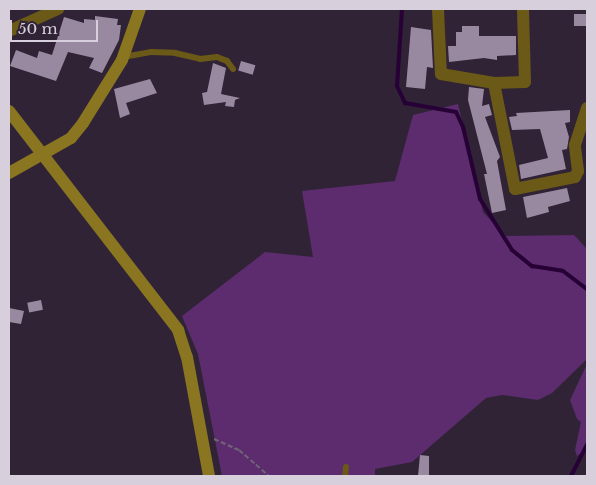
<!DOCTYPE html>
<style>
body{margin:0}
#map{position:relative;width:596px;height:485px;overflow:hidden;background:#302336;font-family:"Libre Baskerville",serif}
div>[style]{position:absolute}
.green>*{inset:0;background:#5c2c6f}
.stream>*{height:4px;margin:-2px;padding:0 2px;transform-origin:2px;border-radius:2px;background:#270036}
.building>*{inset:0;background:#9989a0;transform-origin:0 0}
.path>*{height:2px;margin-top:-1px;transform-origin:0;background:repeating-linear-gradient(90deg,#706475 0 5px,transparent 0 7.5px)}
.lane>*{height:6px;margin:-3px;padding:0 3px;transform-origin:3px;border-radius:3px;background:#6a5917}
.street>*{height:12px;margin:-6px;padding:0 6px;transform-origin:6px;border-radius:6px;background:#6a5917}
.secondary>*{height:12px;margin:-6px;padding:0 6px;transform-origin:6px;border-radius:6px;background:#8a7520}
span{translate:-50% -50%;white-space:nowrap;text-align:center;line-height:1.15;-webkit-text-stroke:5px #302336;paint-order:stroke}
.frame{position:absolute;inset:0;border:10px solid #d7cfdb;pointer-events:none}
.scale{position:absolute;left:10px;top:20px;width:88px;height:22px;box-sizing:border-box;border:2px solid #d7cfdb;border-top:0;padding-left:6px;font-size:15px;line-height:18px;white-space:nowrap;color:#d7cfdb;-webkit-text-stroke:4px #302336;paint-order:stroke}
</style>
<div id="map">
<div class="green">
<div style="clip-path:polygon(458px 104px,483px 212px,506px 236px,574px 235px,587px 249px,587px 359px,552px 393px,538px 400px,502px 395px,486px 398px,412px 462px,375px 469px,375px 476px,222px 476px,198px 354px,182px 316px,265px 252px,313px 257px,302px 191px,395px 181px,413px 115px)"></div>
<div style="clip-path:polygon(587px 364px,587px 449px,577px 456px,575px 450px,581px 422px,577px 419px,570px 400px)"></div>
</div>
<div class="stream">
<div style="left:402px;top:9px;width:77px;rotate:93.7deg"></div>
<div style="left:397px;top:86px;width:19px;rotate:65deg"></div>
<div style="left:405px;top:103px;width:52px;rotate:10deg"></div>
<div style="left:456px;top:112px;width:17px;rotate:65deg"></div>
<div style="left:463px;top:127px;width:74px;rotate:76.7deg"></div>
<div style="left:480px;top:199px;width:60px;rotate:57.9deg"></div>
<div style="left:512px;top:250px;width:26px;rotate:39deg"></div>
<div style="left:532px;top:266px;width:31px;rotate:9deg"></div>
<div style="left:563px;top:271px;width:30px;rotate:37deg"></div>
<div style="left:571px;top:476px;width:36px;rotate:-63deg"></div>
</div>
<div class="building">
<div style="left:587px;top:14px;width:12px;height:13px;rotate:90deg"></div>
<div style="clip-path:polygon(95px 16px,118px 19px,117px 25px,121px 25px,119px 40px,102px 73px,89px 68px,94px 58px,68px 52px,56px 81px,10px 66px,16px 50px,37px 58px,39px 51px,52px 55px,64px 17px,84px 23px,84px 19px,95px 20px)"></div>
<div style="clip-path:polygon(462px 26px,479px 26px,479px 36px,516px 36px,516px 55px,497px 56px,497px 60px,484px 58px,449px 62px,448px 46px,456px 46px,456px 32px,462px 32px)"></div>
<div style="clip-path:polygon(411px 27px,431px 30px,433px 68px,427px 67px,425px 89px,406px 87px)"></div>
<div style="left:241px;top:61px;width:15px;height:10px;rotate:16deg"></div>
<div style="clip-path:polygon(213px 63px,226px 68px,221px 94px,240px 98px,235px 100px,234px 107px,225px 106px,226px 102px,204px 105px,202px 93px,207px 92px)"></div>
<div style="clip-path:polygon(150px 79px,157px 93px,126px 103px,130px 114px,120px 118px,114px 89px)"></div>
<div style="clip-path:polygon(469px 87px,484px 89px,482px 106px,489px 104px,492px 115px,485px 117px,500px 157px,497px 161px,506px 210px,492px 213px,484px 174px,487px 174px,468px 100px)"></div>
<div style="clip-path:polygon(570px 110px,570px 122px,565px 123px,569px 137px,567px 149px,562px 150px,566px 169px,521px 179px,519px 165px,548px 158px,540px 129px,512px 130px,509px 117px,517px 116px,516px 113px)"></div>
<div style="clip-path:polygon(567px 188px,570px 201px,548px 207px,549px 212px,527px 218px,523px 197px)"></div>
<div style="left:41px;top:300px;width:10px;height:14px;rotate:79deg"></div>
<div style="clip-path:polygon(9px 308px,24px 311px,21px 324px,9px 322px)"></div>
<div style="clip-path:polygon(420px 455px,429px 456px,429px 476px,418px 476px)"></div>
</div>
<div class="path">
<div style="left:214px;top:439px;width:27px;rotate:24deg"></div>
<div style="left:239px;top:450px;width:40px;rotate:41deg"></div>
</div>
<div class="lane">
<div style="left:123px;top:57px;width:28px;rotate:-10deg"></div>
<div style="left:151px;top:52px;width:24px;rotate:2deg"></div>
<div style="left:175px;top:53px;width:26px;rotate:13deg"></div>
<div style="left:200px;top:59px;width:17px;rotate:-7deg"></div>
<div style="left:217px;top:57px;width:11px;rotate:22deg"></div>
<div style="left:227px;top:61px;width:10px;rotate:53deg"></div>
<div style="left:345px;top:476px;width:9px;rotate:-84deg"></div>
</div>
<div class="street">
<div style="left:438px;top:9px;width:65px;rotate:87.4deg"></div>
<div style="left:441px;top:74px;width:54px;rotate:9.6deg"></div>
<div style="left:494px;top:83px;width:31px;rotate:-2deg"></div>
<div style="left:525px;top:82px;width:73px;rotate:-91.6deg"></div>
<div style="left:9px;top:31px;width:54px;rotate:-24.2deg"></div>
<div style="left:494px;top:83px;width:108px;rotate:78.8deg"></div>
<div style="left:515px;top:189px;width:61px;rotate:-11.3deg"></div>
<div style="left:575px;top:177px;width:7px;rotate:-63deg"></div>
<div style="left:578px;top:171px;width:26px;rotate:-97deg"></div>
<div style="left:575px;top:145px;width:39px;rotate:-72deg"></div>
</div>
<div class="secondary">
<div style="left:9px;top:111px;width:277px;rotate:52.3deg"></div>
<div style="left:178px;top:330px;width:28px;rotate:72deg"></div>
<div style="left:187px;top:357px;width:121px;rotate:79.5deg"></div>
<div style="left:9px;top:173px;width:71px;rotate:-29.4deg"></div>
<div style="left:71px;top:138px;width:19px;rotate:-51deg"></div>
<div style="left:83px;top:123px;width:74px;rotate:-58.2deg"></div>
<div style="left:122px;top:60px;width:54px;rotate:-70.6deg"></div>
</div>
<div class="frame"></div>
<div class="scale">50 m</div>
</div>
